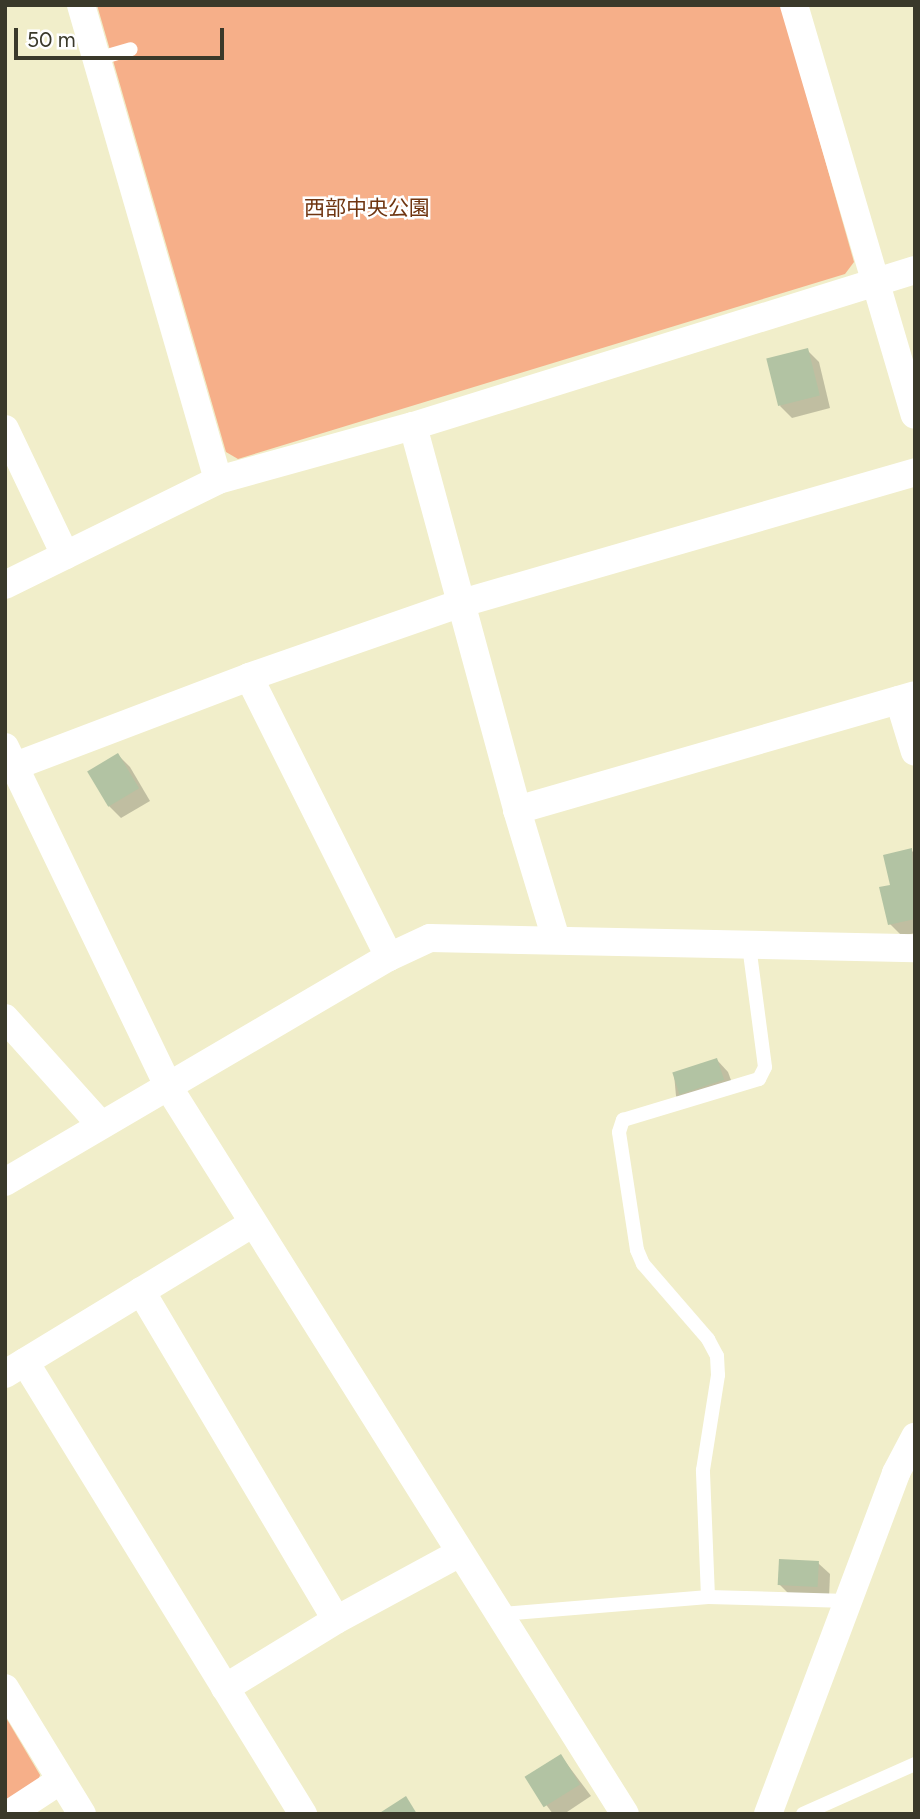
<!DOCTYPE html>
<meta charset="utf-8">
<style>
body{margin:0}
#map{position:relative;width:920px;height:1819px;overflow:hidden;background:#f1eeca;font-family:Figtree,"Noto Sans JP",sans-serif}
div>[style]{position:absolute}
.green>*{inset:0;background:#f6af89}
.shadow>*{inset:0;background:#0003}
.building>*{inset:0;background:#b2c3a3;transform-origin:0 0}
.lane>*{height:14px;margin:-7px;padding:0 7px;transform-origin:7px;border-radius:7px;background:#fff}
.street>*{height:28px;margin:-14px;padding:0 14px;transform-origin:14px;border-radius:14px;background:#fff}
span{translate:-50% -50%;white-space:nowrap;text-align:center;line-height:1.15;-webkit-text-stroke:5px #fff;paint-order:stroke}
.park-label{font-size:21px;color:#6f3510}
.frame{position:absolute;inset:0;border:7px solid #3a392a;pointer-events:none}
.scale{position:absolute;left:14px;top:28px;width:210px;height:32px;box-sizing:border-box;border:4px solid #3a392a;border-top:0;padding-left:9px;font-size:21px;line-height:24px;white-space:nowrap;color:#3a392a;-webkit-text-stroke:5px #fff;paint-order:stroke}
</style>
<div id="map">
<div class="green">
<div style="clip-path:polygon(97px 5px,781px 5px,854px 262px,845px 274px,238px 459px,226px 452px)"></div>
<div style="clip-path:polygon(5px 1716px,40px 1775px,36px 1787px,5px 1807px)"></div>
</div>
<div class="shadow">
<div style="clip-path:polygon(807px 350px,819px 362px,830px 408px,792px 418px,780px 406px)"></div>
<div style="clip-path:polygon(118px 755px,130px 767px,150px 801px,121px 818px,109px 806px)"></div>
<div style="clip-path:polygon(911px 850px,915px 854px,915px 933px,902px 936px,890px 924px,892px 887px)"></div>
<div style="clip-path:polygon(717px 1060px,728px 1072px,735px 1091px,687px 1107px,676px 1096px,674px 1074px)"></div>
<div style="clip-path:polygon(818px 1563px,830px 1574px,829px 1598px,791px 1596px,779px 1584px)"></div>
<div style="clip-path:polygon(561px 1756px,591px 1796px,564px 1814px,553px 1814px,527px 1779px)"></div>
</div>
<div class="building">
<div style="left:808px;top:348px;width:49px;height:43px;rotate:76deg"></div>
<div style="left:118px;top:753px;width:41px;height:36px;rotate:59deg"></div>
<div style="clip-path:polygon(912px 848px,915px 919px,888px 925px,879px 887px,890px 885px,883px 855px)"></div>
<div style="left:717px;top:1058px;width:23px;height:47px;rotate:72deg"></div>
<div style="left:779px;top:1559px;width:40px;height:26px;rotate:3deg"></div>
<div style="left:561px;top:1754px;width:36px;height:43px;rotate:58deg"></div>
<div style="clip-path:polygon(406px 1796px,417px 1814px,378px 1814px)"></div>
</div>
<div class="lane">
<div style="left:97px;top:59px;width:35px;rotate:-16deg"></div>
<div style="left:708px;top:1597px;width:127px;rotate:-92.3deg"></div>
<div style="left:703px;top:1470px;width:96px;rotate:-81deg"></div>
<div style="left:718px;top:1375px;width:19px;rotate:-93deg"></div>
<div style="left:717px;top:1356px;width:19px;rotate:-118deg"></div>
<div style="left:708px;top:1339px;width:99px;rotate:-130.9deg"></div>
<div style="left:643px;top:1264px;width:15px;rotate:-113deg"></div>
<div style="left:637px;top:1250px;width:119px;rotate:-98.7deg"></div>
<div style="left:619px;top:1132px;width:13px;rotate:-72deg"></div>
<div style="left:623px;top:1120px;width:142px;rotate:-16.8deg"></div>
<div style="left:759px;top:1079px;width:13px;rotate:-63deg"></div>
<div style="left:765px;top:1067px;width:122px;rotate:-97.5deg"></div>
<div style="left:501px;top:1614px;width:208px;rotate:-4.7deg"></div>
<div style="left:708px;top:1597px;width:140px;rotate:1.6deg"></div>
<div style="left:803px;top:1814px;width:123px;rotate:-24.1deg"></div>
</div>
<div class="street">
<div style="left:81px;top:5px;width:494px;rotate:73.9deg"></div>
<div style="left:794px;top:5px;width:427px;rotate:73.6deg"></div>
<div style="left:413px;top:426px;width:398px;rotate:74.8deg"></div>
<div style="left:517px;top:810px;width:135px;rotate:73.2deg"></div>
<div style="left:5px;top:429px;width:140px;rotate:64.5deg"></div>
<div style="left:5px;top:585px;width:237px;rotate:-26.2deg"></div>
<div style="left:218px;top:480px;width:202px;rotate:-15.5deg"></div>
<div style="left:413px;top:426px;width:526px;rotate:-17.26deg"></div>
<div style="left:249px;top:677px;width:313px;rotate:63.4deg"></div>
<div style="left:899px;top:700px;width:54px;rotate:72.9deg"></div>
<div style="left:5px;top:747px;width:378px;rotate:64.3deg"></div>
<div style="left:169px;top:1088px;width:857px;rotate:57.87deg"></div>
<div style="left:15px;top:766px;width:250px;rotate:-20.8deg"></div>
<div style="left:249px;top:677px;width:225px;rotate:-19.2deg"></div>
<div style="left:462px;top:603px;width:472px;rotate:-16.1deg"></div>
<div style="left:517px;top:810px;width:414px;rotate:-16.1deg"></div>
<div style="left:5px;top:1018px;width:142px;rotate:48.1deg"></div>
<div style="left:5px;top:1182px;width:445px;rotate:-30.4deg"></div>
<div style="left:389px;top:957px;width:45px;rotate:-24.9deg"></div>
<div style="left:430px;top:938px;width:485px;rotate:1.2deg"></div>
<div style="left:141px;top:1291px;width:382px;rotate:59.3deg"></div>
<div style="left:25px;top:1362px;width:531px;rotate:58.41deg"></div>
<div style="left:5px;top:1374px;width:289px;rotate:-31.3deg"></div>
<div style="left:5px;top:1688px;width:148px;rotate:58.6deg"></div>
<div style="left:225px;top:1688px;width:130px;rotate:-31.5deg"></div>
<div style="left:336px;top:1620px;width:141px;rotate:-28.4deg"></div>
<div style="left:9px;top:1814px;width:62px;rotate:-33.2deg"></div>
<div style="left:768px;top:1814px;width:364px;rotate:-69.4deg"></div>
<div style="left:896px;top:1473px;width:41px;rotate:-62.2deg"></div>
</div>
<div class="park-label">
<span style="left:367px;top:208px">西部中央公園</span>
</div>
<div class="frame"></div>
<div class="scale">50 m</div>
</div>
